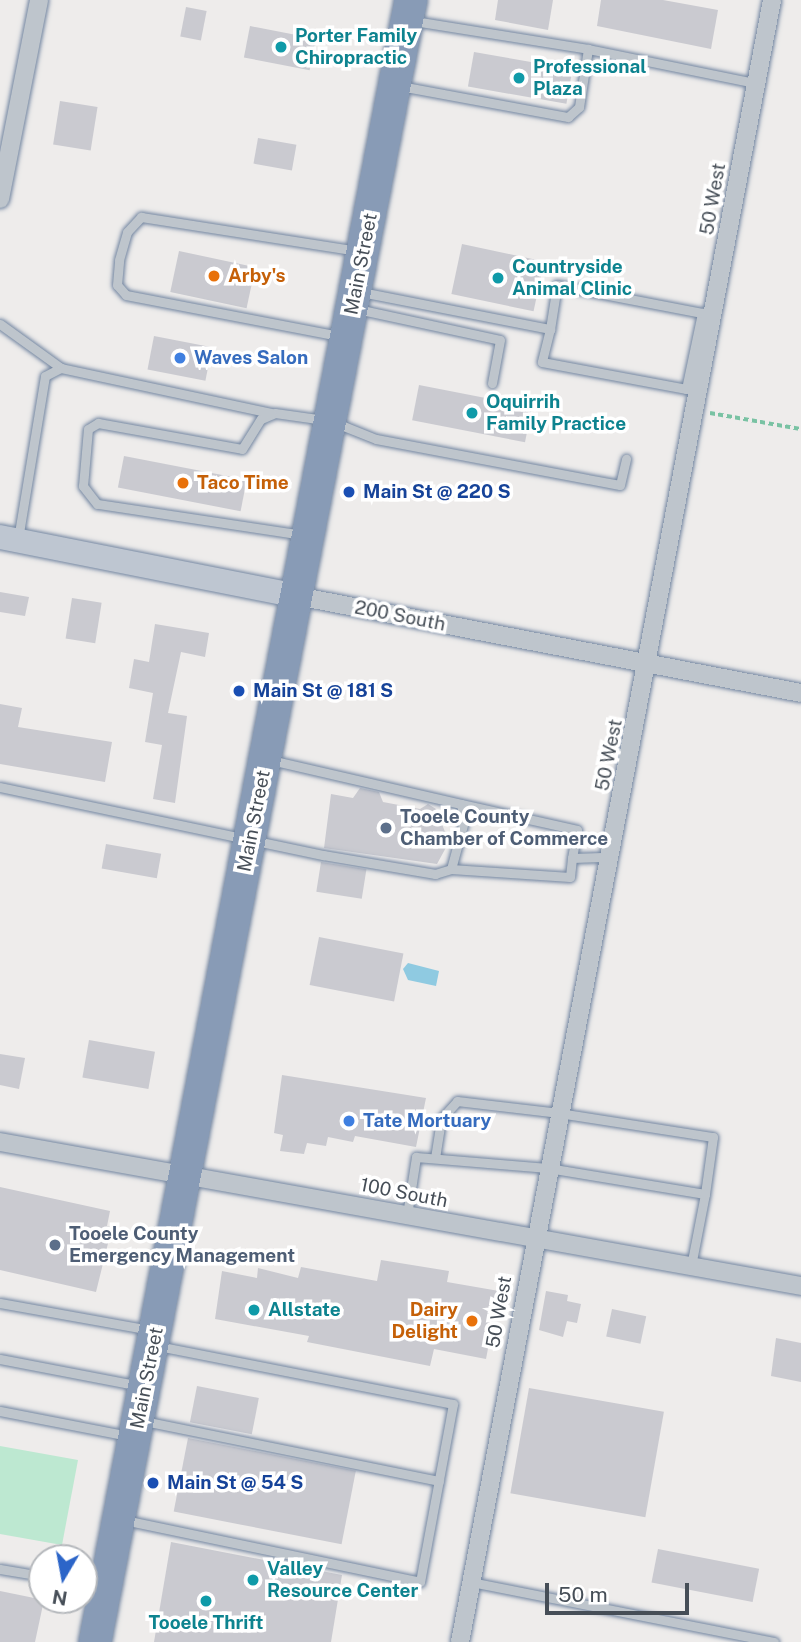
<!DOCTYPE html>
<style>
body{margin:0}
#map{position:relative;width:801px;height:1642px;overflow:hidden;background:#eeeceb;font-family:"Public Sans",sans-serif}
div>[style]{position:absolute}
.green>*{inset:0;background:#bde8d1}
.water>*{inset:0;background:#8fcae1}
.building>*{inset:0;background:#cacad0;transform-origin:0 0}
.path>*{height:3.5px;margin-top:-1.75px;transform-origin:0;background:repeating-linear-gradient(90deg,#79c2a3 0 5px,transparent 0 8.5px)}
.roads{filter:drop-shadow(0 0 2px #7386a1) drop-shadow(0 0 2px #7386a1)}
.lane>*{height:9px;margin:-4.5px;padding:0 4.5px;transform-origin:4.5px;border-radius:4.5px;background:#bec5cc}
.street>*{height:18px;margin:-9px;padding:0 9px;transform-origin:9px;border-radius:9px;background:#bec5cc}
.secondary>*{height:24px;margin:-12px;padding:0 12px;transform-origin:12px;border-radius:12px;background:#bec6d1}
.highway>*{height:32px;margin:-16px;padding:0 16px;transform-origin:16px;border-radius:16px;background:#889bb6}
.dots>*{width:19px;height:19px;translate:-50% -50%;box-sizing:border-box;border:4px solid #fff;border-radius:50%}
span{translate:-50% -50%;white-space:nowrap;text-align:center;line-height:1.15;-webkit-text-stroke:7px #fff;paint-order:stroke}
.culture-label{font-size:19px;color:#0d838f;font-weight:700}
.left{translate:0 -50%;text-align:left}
.street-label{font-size:19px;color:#464e57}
.food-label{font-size:19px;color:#c56008;font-weight:700}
.right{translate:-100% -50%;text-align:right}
.shop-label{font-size:19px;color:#366cbe;font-weight:700}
.transit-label{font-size:19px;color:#164399;font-weight:700}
.service-label{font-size:19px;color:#4e5e75;font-weight:700}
.north{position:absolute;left:28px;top:1544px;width:70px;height:70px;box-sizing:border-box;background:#fff;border:2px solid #b5b8bc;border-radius:50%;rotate:190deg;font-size:19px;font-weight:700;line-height:28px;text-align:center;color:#464e57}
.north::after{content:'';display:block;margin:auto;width:24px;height:32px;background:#2c65c8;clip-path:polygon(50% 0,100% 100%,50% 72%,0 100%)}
.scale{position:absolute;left:545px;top:1583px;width:144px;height:32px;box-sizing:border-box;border:4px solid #464e57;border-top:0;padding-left:9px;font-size:21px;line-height:24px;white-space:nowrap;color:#464e57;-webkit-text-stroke:5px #fff;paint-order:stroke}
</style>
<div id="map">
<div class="green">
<div style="clip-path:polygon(0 1446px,78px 1460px,62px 1545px,0 1534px)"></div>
</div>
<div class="water">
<div style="clip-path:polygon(408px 963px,439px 971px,436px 986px,408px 980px,403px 969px)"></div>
</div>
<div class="building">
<div style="clip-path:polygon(498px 0,553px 0,548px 30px,495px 20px)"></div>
<div style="clip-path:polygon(601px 0,663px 0,718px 10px,711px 49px,597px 26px)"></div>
<div style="left:186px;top:7px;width:21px;height:30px;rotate:11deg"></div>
<div style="left:250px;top:26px;width:67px;height:32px;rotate:11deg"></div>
<div style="left:474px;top:52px;width:100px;height:35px;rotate:10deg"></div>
<div style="left:60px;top:101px;width:38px;height:44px;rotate:9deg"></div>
<div style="left:258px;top:138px;width:39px;height:26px;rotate:10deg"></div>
<div style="left:462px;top:244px;width:84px;height:51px;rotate:12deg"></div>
<div style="left:179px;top:251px;width:78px;height:42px;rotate:12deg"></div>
<div style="left:154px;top:336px;width:59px;height:34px;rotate:11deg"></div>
<div style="left:419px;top:385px;width:115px;height:36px;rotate:11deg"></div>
<div style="left:124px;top:456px;width:125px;height:32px;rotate:11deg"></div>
<div style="clip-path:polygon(0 592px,29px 597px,25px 616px,0 612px)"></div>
<div style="left:72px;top:598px;width:30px;height:41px;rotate:9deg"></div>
<div style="clip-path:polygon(155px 624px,209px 633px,205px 657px,181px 652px,168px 713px,187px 716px,175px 803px,153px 799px,162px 745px,145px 742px,153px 693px,129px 688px,134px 659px,149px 662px)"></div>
<div style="clip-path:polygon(0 704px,22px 708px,18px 727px,112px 742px,105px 782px,0 764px)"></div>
<div style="clip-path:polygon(360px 788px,379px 792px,383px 802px,420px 809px,428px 804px,436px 809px,449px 842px,437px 864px,324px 848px,331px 794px,353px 798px)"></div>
<div style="left:106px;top:844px;width:56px;height:25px;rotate:10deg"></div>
<div style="left:321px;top:862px;width:46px;height:30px;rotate:9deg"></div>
<div style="left:319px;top:937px;width:86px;height:49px;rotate:11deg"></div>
<div style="left:89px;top:1040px;width:67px;height:38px;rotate:10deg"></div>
<div style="clip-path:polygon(0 1054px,25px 1058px,19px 1089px,0 1085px)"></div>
<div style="clip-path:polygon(282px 1075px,426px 1098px,416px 1147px,355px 1136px,353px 1142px,328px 1137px,326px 1146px,307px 1143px,304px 1154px,280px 1151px,283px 1135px,274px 1133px)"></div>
<div style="clip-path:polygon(0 1187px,110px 1211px,107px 1226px,112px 1227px,96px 1292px,0 1270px)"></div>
<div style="clip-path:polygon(381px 1260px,449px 1271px,447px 1282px,499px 1291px,486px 1359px,434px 1349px,430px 1366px,307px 1342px,309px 1336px,215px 1319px,222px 1271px,257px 1278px,258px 1268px,298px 1278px,301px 1267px,377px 1281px)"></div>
<div style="clip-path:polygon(546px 1291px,568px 1295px,567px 1301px,581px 1304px,577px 1323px,567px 1321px,563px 1337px,539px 1330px)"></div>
<div style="left:612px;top:1309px;width:35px;height:28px;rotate:12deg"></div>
<div style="clip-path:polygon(776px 1338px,801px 1343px,801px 1382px,771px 1376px)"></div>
<div style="left:197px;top:1386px;width:63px;height:37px;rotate:11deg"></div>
<div style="left:529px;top:1388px;width:137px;height:107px;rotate:10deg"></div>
<div style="left:188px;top:1438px;width:171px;height:75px;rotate:11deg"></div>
<div style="clip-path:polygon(171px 1542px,342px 1575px,331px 1642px,154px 1642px)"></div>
<div style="left:658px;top:1549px;width:103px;height:34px;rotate:11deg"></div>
<div style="clip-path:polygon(0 1591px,44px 1600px,35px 1642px,0 1642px)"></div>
</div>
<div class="path">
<div style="left:710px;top:413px;width:92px;rotate:10deg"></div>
</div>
<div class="roads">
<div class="lane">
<div style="left:414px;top:21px;width:176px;rotate:9.1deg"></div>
<div style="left:400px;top:86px;width:171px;rotate:10.5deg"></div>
<div style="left:568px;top:117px;width:15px;rotate:-42deg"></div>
<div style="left:579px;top:107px;width:59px;rotate:-81.2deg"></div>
<div style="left:588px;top:49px;width:170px;rotate:11.5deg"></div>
<div style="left:361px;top:292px;width:193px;rotate:11.1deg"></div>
<div style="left:550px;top:329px;width:34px;rotate:104deg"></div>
<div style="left:542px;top:362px;width:147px;rotate:10.6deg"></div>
<div style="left:686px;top:389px;width:78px;rotate:-78.1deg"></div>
<div style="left:702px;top:313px;width:148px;rotate:-169.1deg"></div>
<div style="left:557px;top:285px;width:45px;rotate:99deg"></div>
<div style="left:357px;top:309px;width:146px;rotate:12.2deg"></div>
<div style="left:500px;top:340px;width:44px;rotate:100.5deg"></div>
<div style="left:0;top:324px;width:75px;rotate:35.8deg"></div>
<div style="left:339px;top:336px;width:217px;rotate:-169.1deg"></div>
<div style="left:126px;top:295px;width:13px;rotate:-132deg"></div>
<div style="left:117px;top:285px;width:25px;rotate:-85deg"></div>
<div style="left:119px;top:260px;width:29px;rotate:-74deg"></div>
<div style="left:127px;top:232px;width:21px;rotate:-47deg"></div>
<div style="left:141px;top:217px;width:220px;rotate:8.9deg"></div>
<div style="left:303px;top:535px;width:208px;rotate:-171.4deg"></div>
<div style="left:97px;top:504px;width:23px;rotate:-128deg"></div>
<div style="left:83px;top:486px;width:57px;rotate:-85deg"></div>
<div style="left:88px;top:429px;width:12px;rotate:-31deg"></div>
<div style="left:98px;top:423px;width:146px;rotate:10.2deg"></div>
<div style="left:242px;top:449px;width:36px;rotate:-58deg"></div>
<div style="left:261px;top:419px;width:15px;rotate:-23deg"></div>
<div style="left:275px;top:413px;width:57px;rotate:8.1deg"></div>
<div style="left:331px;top:421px;width:48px;rotate:21.8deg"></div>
<div style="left:376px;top:439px;width:248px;rotate:10.7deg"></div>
<div style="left:620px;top:485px;width:27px;rotate:-77deg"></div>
<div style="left:18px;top:539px;width:165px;rotate:-80.6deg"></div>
<div style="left:45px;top:376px;width:18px;rotate:-27deg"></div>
<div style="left:61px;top:368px;width:215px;rotate:12.1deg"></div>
<div style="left:0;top:787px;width:330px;rotate:11.9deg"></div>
<div style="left:323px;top:855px;width:114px;rotate:9.6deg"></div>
<div style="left:435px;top:874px;width:17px;rotate:-17deg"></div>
<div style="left:451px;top:869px;width:50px;rotate:-74.8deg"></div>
<div style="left:464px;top:821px;width:17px;rotate:-100deg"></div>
<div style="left:461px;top:804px;width:195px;rotate:-167deg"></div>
<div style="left:461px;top:804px;width:119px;rotate:12.6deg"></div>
<div style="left:577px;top:830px;width:28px;rotate:100deg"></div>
<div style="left:572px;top:858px;width:37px;rotate:-2deg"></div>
<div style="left:451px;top:869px;width:119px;rotate:3.8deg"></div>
<div style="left:570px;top:877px;width:19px;rotate:-84deg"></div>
<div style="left:435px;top:1158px;width:39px;rotate:-81deg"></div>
<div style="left:441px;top:1119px;width:24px;rotate:-48deg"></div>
<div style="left:457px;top:1101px;width:103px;rotate:6.7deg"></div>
<div style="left:559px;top:1113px;width:156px;rotate:8.9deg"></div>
<div style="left:713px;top:1137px;width:58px;rotate:98deg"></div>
<div style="left:407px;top:1215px;width:59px;rotate:-81.2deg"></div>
<div style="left:416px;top:1157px;width:132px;rotate:4.8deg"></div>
<div style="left:548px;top:1168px;width:159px;rotate:9.4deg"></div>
<div style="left:705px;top:1194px;width:73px;rotate:101deg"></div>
<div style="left:0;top:1303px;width:152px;rotate:10.2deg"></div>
<div style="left:0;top:1359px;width:143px;rotate:10.9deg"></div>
<div style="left:0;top:1411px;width:131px;rotate:11deg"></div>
<div style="left:144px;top:1421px;width:301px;rotate:11.5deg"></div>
<div style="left:124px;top:1520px;width:302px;rotate:11.8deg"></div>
<div style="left:420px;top:1582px;width:181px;rotate:-79.5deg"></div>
<div style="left:453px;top:1404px;width:301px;rotate:-168.9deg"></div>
<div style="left:0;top:1569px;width:43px;rotate:9.5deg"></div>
<div style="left:471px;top:1582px;width:309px;rotate:11.2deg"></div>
</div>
<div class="street">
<div style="left:0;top:199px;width:203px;rotate:-78.9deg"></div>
<div style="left:297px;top:596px;width:513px;rotate:10.89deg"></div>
<div style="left:0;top:1142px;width:814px;rotate:10.19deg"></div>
<div style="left:460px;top:1642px;width:1671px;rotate:-79.24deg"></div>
</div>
<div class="secondary">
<div style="left:0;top:537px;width:303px;rotate:11.2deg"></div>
</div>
<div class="highway">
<div style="left:95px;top:1642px;width:1672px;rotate:-79.11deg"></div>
</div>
</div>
<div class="dots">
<div style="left:281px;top:47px;background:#0f9aa8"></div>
<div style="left:519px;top:78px;background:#0f9aa8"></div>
<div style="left:214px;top:276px;background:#e8710a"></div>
<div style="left:498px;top:278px;background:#0f9aa8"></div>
<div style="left:180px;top:358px;background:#3f7fe0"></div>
<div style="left:472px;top:413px;background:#0f9aa8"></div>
<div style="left:183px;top:483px;background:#e8710a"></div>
<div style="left:349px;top:492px;background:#1a4fb4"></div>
<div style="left:239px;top:691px;background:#1a4fb4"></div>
<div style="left:386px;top:828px;background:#5c6f8a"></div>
<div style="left:349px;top:1121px;background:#3f7fe0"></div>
<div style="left:55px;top:1245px;background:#5c6f8a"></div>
<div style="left:254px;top:1310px;background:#0f9aa8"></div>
<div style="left:472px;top:1321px;background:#e8710a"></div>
<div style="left:153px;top:1483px;background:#1a4fb4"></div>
<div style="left:253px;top:1580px;background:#0f9aa8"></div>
<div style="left:206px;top:1601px;background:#0f9aa8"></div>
</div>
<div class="culture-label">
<span class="left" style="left:295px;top:47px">Porter Family<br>Chiropractic</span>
<span class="left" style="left:533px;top:78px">Professional<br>Plaza</span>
<span class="left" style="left:512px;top:278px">Countryside<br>Animal Clinic</span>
<span class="left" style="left:486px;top:413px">Oquirrih<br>Family Practice</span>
<span class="left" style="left:268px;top:1310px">Allstate</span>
<span class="left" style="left:267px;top:1580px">Valley<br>Resource Center</span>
<span style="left:206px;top:1623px">Tooele Thrift</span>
</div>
<div class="street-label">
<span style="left:713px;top:199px;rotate:-80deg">50 West</span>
<span style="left:361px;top:264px;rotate:-79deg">Main Street</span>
<span style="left:400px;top:616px;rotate:11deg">200 South</span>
<span style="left:609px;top:755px;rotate:-79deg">50 West</span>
<span style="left:254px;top:821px;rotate:-79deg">Main Street</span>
<span style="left:404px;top:1193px;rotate:11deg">100 South</span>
<span style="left:499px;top:1312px;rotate:-80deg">50 West</span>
<span style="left:147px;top:1378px;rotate:-79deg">Main Street</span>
</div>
<div class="food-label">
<span class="left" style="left:228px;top:276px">Arby's</span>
<span class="left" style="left:197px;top:483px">Taco Time</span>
<span class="right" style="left:458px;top:1321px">Dairy<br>Delight</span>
</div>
<div class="shop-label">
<span class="left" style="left:194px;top:358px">Waves Salon</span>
<span class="left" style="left:363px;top:1121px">Tate Mortuary</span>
</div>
<div class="transit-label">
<span class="left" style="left:363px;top:492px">Main St @ 220 S</span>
<span class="left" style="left:253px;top:691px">Main St @ 181 S</span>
<span class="left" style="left:167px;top:1483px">Main St @ 54 S</span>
</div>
<div class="service-label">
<span class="left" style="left:400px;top:828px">Tooele County<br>Chamber of Commerce</span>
<span class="left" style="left:69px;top:1245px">Tooele County<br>Emergency Management</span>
</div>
<div class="north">N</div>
<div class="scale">50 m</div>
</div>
